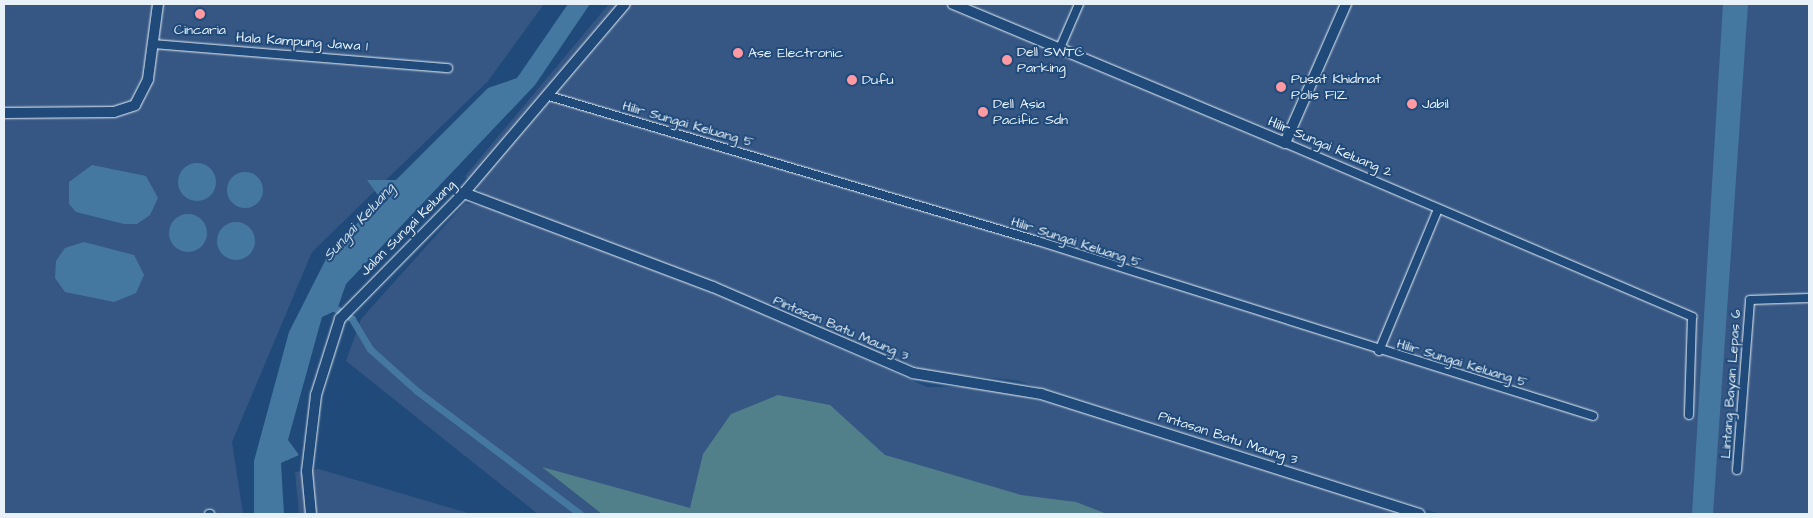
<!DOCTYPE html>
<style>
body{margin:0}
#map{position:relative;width:1813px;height:518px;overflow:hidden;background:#1f4a7a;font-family:"Architects Daughter",sans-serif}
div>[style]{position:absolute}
.built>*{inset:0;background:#365784}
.green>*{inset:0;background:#51808a}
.water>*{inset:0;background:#4478a1}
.round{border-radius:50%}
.canal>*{height:7px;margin:-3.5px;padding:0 3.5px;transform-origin:3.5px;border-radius:3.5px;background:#4478a1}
.roads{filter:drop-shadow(0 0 1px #e8f1f8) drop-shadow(0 0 1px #e8f1f8)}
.minor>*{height:8px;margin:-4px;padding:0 4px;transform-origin:4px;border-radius:4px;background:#1f4a7a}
.tertiary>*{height:10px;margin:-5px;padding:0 5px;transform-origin:5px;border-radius:5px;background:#1f4a7a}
.dots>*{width:14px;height:14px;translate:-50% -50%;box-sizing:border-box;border:2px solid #1f4a7a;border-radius:50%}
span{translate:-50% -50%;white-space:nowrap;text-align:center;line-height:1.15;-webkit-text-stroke:4px #1f4a7a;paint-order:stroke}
.poi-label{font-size:14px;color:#e8f1f8}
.left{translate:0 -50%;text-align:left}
.street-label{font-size:14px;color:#e8f1f8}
.water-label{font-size:15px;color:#cfdfeb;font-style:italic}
.frame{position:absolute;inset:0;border:5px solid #e8f1f8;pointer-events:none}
</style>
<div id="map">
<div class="built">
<div style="clip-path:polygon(4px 4px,544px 4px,488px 81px,312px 252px,232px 442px,243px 514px,4px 514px)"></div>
<div style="clip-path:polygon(609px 4px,1809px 4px,1809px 514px,1440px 514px,1015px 380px,929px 372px,486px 198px,465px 176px)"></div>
<div style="clip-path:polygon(465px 203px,497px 209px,713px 292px,927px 387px,979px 387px,1076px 408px,1407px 514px,538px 514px,346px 361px,361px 319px)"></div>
<div style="clip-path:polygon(319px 469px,471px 514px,299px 514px,295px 472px)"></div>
</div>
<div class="green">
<div style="clip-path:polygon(778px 395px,830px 405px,885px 455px,1021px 495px,1076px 502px,1107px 514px,602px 514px,542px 467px,690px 508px,703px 454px,731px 414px)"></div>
</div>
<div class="water">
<div style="clip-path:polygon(568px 4px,590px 4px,535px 85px,346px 284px,337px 310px,322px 317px,288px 440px,299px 455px,281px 463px,284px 514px,254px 514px,254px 461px,289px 332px,327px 257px,380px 198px,367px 180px,396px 180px,488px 88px,517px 78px)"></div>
<div style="clip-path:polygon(1723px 4px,1748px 4px,1713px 514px,1692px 514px)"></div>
<div class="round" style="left:178px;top:163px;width:38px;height:38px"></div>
<div style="clip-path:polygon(92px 165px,146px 176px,158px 198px,150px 215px,137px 224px,124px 224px,76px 212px,69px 204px,69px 182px)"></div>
<div class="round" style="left:227px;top:172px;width:36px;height:36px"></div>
<div class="round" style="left:169px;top:214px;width:38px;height:38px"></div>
<div class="round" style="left:217px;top:222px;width:38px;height:38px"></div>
<div style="clip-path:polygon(84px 242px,134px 255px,144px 275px,136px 293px,114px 302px,65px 292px,55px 278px,56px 261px,65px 248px)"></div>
</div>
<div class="canal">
<div style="left:330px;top:305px;width:26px;rotate:32deg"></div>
<div style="left:352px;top:319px;width:35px;rotate:59deg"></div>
<div style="left:370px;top:349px;width:63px;rotate:41.8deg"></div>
<div style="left:417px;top:391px;width:204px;rotate:37deg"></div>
</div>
<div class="roads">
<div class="minor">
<div style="left:154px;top:44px;width:295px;rotate:4.7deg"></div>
<div style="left:1060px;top:48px;width:48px;rotate:-66.6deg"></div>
<div style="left:549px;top:96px;width:510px;rotate:16.52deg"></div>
<div style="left:1038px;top:241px;width:582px;rotate:17.5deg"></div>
<div style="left:1285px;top:143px;width:443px;rotate:23.1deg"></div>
<div style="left:1692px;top:317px;width:98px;rotate:91.8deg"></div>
<div style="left:1379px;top:351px;width:154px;rotate:-67.4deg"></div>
<div style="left:1737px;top:470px;width:170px;rotate:-85.6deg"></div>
<div style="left:1750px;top:300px;width:59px;rotate:-1.9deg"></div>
<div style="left:209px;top:514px;width:1px"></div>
</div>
<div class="tertiary">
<div style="left:953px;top:4px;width:360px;rotate:22.7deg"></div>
<div style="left:1285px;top:143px;width:152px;rotate:-66.3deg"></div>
<div style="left:4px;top:113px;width:110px;rotate:-0.5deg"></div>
<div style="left:114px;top:112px;width:22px;rotate:-18deg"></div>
<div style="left:135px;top:105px;width:29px;rotate:-63deg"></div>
<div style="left:148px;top:79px;width:76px;rotate:-82.4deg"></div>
<div style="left:464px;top:193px;width:266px;rotate:20.7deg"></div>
<div style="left:713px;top:287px;width:218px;rotate:23.3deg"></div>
<div style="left:913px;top:373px;width:130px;rotate:9.3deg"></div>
<div style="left:1041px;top:394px;width:397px;rotate:17.6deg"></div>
<div style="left:311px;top:514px;width:43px;rotate:-95.3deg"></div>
<div style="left:307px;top:471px;width:77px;rotate:-83.2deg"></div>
<div style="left:316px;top:395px;width:80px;rotate:-72.5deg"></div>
<div style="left:340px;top:319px;width:177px;rotate:-45.5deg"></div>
<div style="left:464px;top:193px;width:248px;rotate:-49.6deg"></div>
</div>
</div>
<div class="dots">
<div style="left:200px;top:14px;background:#ff9aa2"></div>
<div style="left:738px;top:53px;background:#ff9aa2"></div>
<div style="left:1007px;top:60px;background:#ff9aa2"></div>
<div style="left:852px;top:80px;background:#ff9aa2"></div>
<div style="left:1281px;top:87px;background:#ff9aa2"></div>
<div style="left:1412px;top:104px;background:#ff9aa2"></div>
<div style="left:983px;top:112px;background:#ff9aa2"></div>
</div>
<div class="poi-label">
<span style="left:200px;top:30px">Cincaria</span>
<span class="left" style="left:1017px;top:60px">Dell SWTC<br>Parking</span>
<span class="left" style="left:748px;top:53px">Ase Electronic</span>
<span class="left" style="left:1291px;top:87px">Pusat Khidmat<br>Polis FIZ</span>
<span class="left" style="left:862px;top:80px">Dufu</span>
<span class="left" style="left:993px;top:112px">Dell Asia<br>Pacific Sdn</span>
<span class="left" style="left:1422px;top:104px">Jabil</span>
</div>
<div class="street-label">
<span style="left:302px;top:42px;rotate:4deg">Hala Kampung Jawa 1</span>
<span style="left:688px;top:124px;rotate:16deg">Hilir Sungai Keluang 5</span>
<span style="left:1330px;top:147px;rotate:23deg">Hilir Sungai Keluang 2</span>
<span style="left:408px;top:228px;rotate:-45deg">Jalan Sungai Keluang</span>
<span style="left:1076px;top:242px;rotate:18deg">Hilir Sungai Keluang 5</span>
<span style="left:841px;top:328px;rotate:23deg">Pintasan Batu Maung 3</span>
<span style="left:1462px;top:363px;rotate:17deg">Hilir Sungai Keluang 5</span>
<span style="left:1731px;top:384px;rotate:-86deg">Lintang Bayan Lepas 6</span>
<span style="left:1228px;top:438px;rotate:18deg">Pintasan Batu Maung 3</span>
</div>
<div class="water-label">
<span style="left:359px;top:222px;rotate:-48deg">Sungai Keluang</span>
</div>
<div class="frame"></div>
</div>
